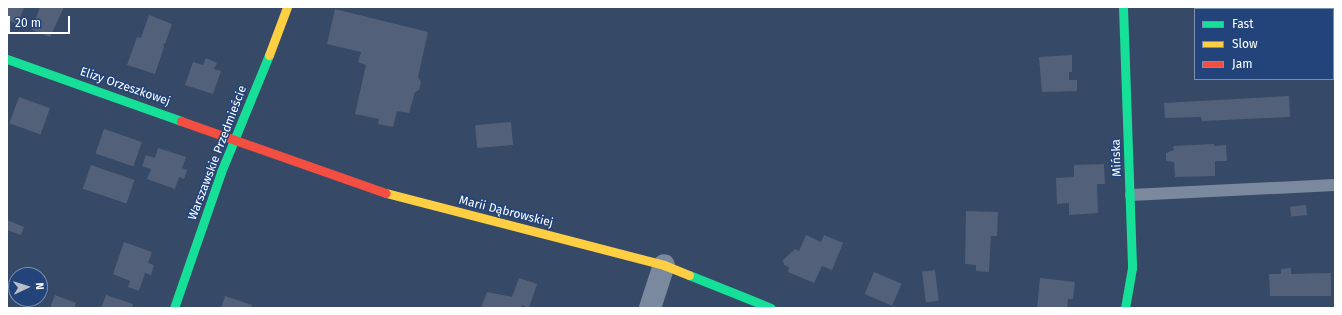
<!DOCTYPE html>
<meta charset="utf-8">
<style>
body{margin:0}
#map{position:relative;width:1342px;height:315px;overflow:hidden;background:#364967;font-family:"Fira Sans",sans-serif}
div>[style]{position:absolute}
.building>*{inset:0;background:#526179;transform-origin:0 0}
.lane>*{height:12px;margin:-6px;padding:0 6px;transform-origin:6px;border-radius:6px;background:#7b899e}
.street>*{height:22px;margin:-11px;padding:0 11px;transform-origin:11px;border-radius:11px;background:#7b899e}
.fast>*{height:9px;margin:-4.5px;padding:0 4.5px;transform-origin:4.5px;border-radius:4.5px;background:#16e098}
.slow>*{height:9px;margin:-4.5px;padding:0 4.5px;transform-origin:4.5px;border-radius:4.5px;background:#ffcf43}
.jam>*{height:9px;margin:-4.5px;padding:0 4.5px;transform-origin:4.5px;border-radius:4.5px;background:#f24e42}
span{translate:-50% -50%;white-space:nowrap;text-align:center;line-height:1.15;-webkit-text-stroke:3px #22447b;paint-order:stroke}
.street-label{font-size:12px;color:#fff}
.frame{position:absolute;inset:0;border:8px solid #fff;pointer-events:none}
.legend{position:absolute;left:1194px;top:8px;width:140px;height:72px;box-sizing:border-box;background:#22447b;border:1px solid #7a8fb0;margin:0;padding:5px 7px;list-style:none;font-size:12px;color:#fff}
.legend li{display:flex;align-items:center;gap:8px;height:20px}
.legend b{width:20px;border:1px solid #7a8fb0}
.north{position:absolute;left:8px;top:267px;width:40px;height:40px;box-sizing:border-box;background:#22447b;border:1px solid #7a8fb0;border-radius:50%;rotate:86deg;font-size:11px;font-weight:700;line-height:16px;text-align:center;color:#fff}
.north::after{content:'';display:block;margin:auto;width:14px;height:18px;background:#b9bfca;clip-path:polygon(50% 0,100% 100%,50% 72%,0 100%)}
.scale{position:absolute;left:8px;top:16px;width:62px;height:18px;box-sizing:border-box;border:2px solid #fff;border-top:0;padding-left:5px;font-size:12px;line-height:14px;white-space:nowrap;color:#fff;-webkit-text-stroke:3px #22447b;paint-order:stroke}
</style>
<div id="map">
<div class="building">
<div style="clip-path:polygon(7px 7px,24px 7px,18px 24px,7px 20px)"></div>
<div style="clip-path:polygon(40px 7px,64px 7px,50px 37px,32px 30px)"></div>
<div style="clip-path:polygon(335px 9px,428px 32px,418px 77px,421px 82px,419px 90px,415px 92px,409px 113px,397px 111px,393px 127px,378px 124px,379px 119px,355px 114px,366px 65px,358px 62px,361px 52px,327px 44px)"></div>
<div style="clip-path:polygon(149px 15px,172px 24px,165px 44px,163px 43px,164px 47px,155px 74px,127px 65px,137px 37px,141px 38px)"></div>
<div style="clip-path:polygon(1072px 55px,1072px 72px,1069px 72px,1069px 80px,1077px 80px,1077px 91px,1042px 92px,1039px 57px)"></div>
<div style="clip-path:polygon(206px 58px,217px 63px,214px 69px,221px 71px,213px 94px,185px 85px,193px 62px,203px 65px)"></div>
<div style="clip-path:polygon(1289px 96px,1290px 117px,1202px 121px,1201px 117px,1165px 118px,1164px 103px)"></div>
<div style="left:19px;top:97px;width:33px;height:28px;rotate:20deg"></div>
<div style="left:511px;top:122px;width:23px;height:36px;rotate:85deg"></div>
<div style="left:104px;top:129px;width:40px;height:26px;rotate:19deg"></div>
<div style="clip-path:polygon(1214px 144px,1214px 146px,1226px 145px,1227px 161px,1215px 161px,1215px 176px,1175px 177px,1174px 162px,1166px 161px,1166px 153px,1174px 150px,1173px 146px)"></div>
<div style="clip-path:polygon(158px 148px,186px 157px,182px 168px,187px 170px,184px 179px,179px 177px,175px 189px,147px 179px,151px 169px,142px 166px,146px 155px,155px 158px)"></div>
<div style="clip-path:polygon(1104px 164px,1105px 184px,1097px 184px,1098px 213px,1069px 215px,1069px 203px,1057px 204px,1056px 178px,1074px 177px,1074px 165px)"></div>
<div style="left:91px;top:165px;width:46px;height:25px;rotate:19deg"></div>
<div style="left:1306px;top:205px;width:10px;height:16px;rotate:84deg"></div>
<div style="clip-path:polygon(966px 211px,998px 212px,997px 236px,991px 236px,989px 272px,976px 271px,976px 265px,965px 264px)"></div>
<div style="clip-path:polygon(7px 220px,24px 227px,21px 235px,7px 230px)"></div>
<div style="clip-path:polygon(806px 235px,821px 242px,824px 235px,843px 243px,832px 270px,822px 266px,814px 283px,788px 272px,789px 267px,784px 265px,783px 260px,795px 249px,799px 251px)"></div>
<div style="clip-path:polygon(124px 242px,152px 252px,148px 263px,154px 265px,151px 275px,145px 273px,139px 291px,128px 287px,130px 281px,113px 274px)"></div>
<div style="clip-path:polygon(1291px 268px,1291px 274px,1331px 273px,1331px 296px,1270px 296px,1269px 274px,1281px 274px,1281px 269px)"></div>
<div style="left:935px;top:270px;width:31px;height:13px;rotate:83deg"></div>
<div style="left:874px;top:272px;width:30px;height:24px;rotate:23deg"></div>
<div style="clip-path:polygon(519px 278px,537px 284px,529px 308px,522px 305px,521px 308px,481px 308px,487px 292px,512px 297px)"></div>
<div style="clip-path:polygon(1040px 278px,1075px 282px,1073px 299px,1068px 299px,1067px 308px,1037px 308px)"></div>
<div style="clip-path:polygon(55px 295px,76px 303px,74px 308px,50px 308px)"></div>
<div style="clip-path:polygon(106px 295px,133px 304px,132px 308px,101px 308px)"></div>
<div style="clip-path:polygon(225px 296px,252px 305px,251px 308px,221px 308px)"></div>
</div>
<div class="lane">
<div style="left:1131px;top:195px;width:204px;rotate:-2.8deg"></div>
</div>
<div class="street">
<div style="left:650px;top:308px;width:45px;rotate:-72deg"></div>
</div>
<div class="fast">
<div style="left:1123px;top:7px;width:261px;rotate:88deg"></div>
<div style="left:1132px;top:268px;width:41px;rotate:99.9deg"></div>
<div style="left:7px;top:59px;width:185px;rotate:19.6deg"></div>
<div style="left:689px;top:275px;width:88px;rotate:21.9deg"></div>
<div style="left:174px;top:308px;width:144px;rotate:-70.9deg"></div>
<div style="left:221px;top:172px;width:126px;rotate:-67.7deg"></div>
</div>
<div class="slow">
<div style="left:269px;top:55px;width:51px;rotate:-69.4deg"></div>
<div style="left:386px;top:193px;width:287px;rotate:14.5deg"></div>
<div style="left:664px;top:265px;width:27px;rotate:22deg"></div>
</div>
<div class="jam">
<div style="left:181px;top:121px;width:217px;rotate:19.4deg"></div>
</div>
<div class="street-label">
<span style="left:125px;top:87px;rotate:19deg">Elizy Orzeszkowej</span>
<span style="left:218px;top:153px;rotate:-69deg">Warszawskie Przedmieście</span>
<span style="left:1117px;top:158px;rotate:-92deg">Mińska</span>
<span style="left:506px;top:212px;rotate:14deg">Marii Dąbrowskiej</span>
</div>
<div class="frame"></div>
<ul class="legend">
<li><b style="height:5px;background:#16e098"></b>Fast</li>
<li><b style="height:5px;background:#ffcf43"></b>Slow</li>
<li><b style="height:5px;background:#f24e42"></b>Jam</li>
</ul>
<div class="north">N</div>
<div class="scale">20 m</div>
</div>
